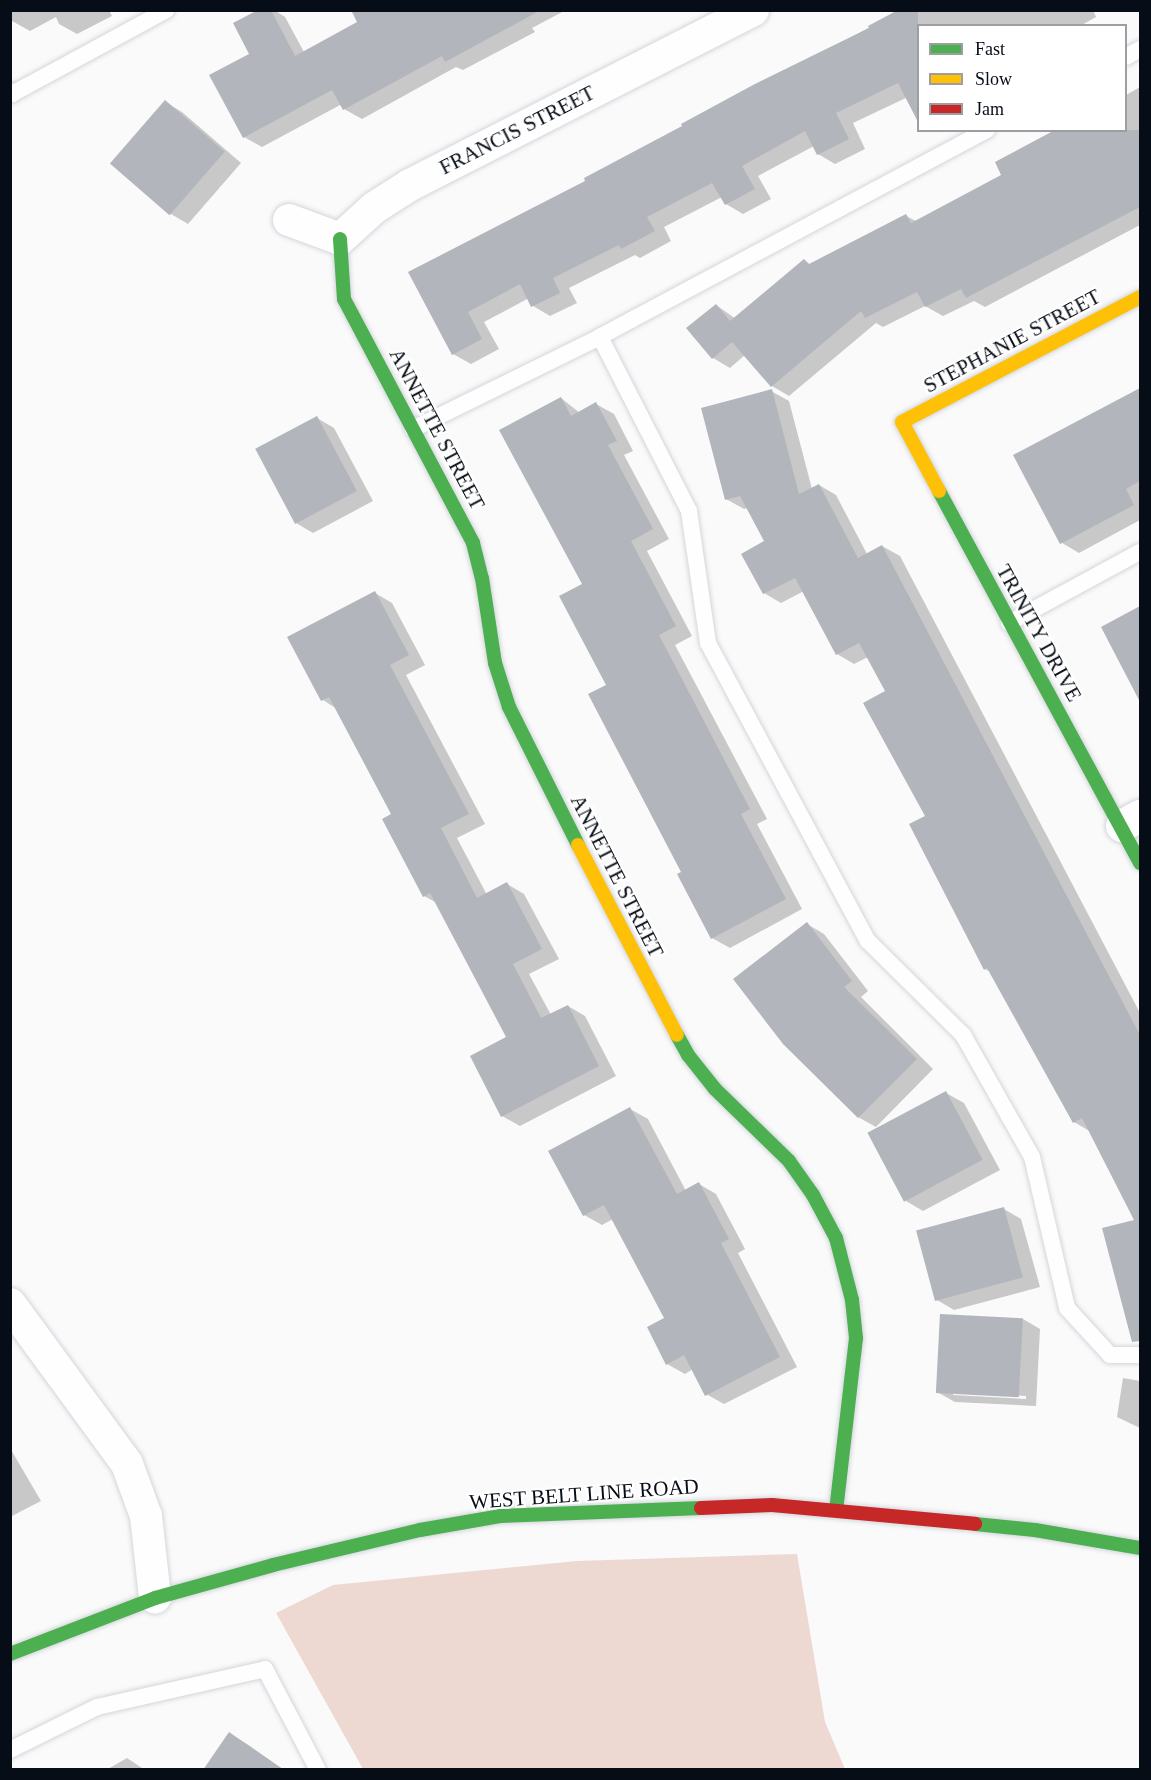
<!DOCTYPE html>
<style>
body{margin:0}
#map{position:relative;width:1151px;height:1780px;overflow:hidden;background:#fafafa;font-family:Georgia,serif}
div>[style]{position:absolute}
.forest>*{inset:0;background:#eed8d2}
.shadow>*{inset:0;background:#0003}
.building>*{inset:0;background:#b2b5bb;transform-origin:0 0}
.roads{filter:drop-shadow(0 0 2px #d3d6dc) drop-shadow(0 0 2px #d3d6dc)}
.lane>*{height:16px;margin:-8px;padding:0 8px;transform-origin:8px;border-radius:8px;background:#fefefe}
.street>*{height:32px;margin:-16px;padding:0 16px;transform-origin:16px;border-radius:16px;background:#fefefe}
.fast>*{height:14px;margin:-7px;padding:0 7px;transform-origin:7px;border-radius:7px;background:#4caf50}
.slow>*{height:14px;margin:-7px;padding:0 7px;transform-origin:7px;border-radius:7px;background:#ffc107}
.jam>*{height:14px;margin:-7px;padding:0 7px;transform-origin:7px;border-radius:7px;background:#c62828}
span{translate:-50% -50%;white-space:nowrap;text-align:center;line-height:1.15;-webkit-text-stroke:4.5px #fff;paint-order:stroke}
.street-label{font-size:21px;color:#070d16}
.frame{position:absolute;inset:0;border:12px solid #070d16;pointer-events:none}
.legend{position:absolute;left:917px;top:24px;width:210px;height:108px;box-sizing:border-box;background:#fff;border:2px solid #9c9ea2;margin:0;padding:8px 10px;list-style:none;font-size:18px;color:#070d16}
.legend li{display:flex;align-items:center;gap:12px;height:30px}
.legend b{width:30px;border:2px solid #9c9ea2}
</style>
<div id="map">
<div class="forest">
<div style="clip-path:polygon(797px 1554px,825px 1722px,845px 1769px,363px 1769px,276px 1613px,333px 1585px,577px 1561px)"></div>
</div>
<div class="shadow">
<div style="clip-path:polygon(10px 10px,109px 10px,112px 16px,77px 34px,59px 24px,56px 17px,30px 31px,12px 21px)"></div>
<div style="clip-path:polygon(261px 10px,274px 10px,285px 17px,304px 52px,359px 22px,362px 10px,566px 10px,532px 28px,535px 32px,463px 70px,456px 67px,362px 119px,344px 109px,342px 104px,262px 147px,244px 137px,251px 55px)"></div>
<div style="clip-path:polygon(901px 10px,1093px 10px,1096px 17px,1080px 26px,918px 26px,918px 101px,910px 96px,853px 123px,865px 149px,835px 164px,818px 154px,814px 146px,758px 176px,771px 199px,743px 214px,726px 204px,722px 197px,664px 227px,671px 241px,640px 258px,635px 255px,569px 288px,577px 303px,550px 316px,533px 306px,529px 298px,484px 322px,499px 349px,471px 364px,453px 354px,410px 273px,587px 182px)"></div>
<div style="clip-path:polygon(1140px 87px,1140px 225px,985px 307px,974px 301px,943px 316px,925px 306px,883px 327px,876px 323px,789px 396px,772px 386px,745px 355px,730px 368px,713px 358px,716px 305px,736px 319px,804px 261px,811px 265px,906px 216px,916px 221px,1126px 130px,1126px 95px)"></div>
<div style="clip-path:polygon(165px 102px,182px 112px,241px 163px,188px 224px,171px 214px,112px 164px)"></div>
<div style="clip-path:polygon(1140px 389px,1140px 520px,1079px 553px,1062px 543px,1015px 456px)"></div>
<div style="clip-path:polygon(771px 391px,789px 401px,812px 489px,819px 485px,836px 495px,867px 554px,882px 546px,900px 556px,1140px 1013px,1140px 1313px,1123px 1303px,1136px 1221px,1091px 1132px,1074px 1122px,991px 972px,985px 969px,927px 816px,887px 692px,868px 657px,854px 664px,837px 654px,804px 591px,781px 603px,764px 593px,766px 542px,748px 508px,744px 509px,726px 499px)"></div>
<div style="clip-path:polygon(561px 398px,580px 413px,596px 404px,614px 414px,633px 451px,624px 455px,669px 539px,647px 551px,692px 636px,675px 645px,767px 819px,757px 824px,802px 909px,730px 948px,712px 938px,683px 872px,584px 585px)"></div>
<div style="clip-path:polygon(317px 418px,334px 428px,373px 501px,313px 533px,296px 523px)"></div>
<div style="clip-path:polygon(375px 593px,392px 603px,425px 665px,406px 675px,485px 824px,457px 838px,487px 895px,507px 884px,524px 894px,559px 959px,529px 974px,551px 1015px,568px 1006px,585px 1016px,616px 1076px,520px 1126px,502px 1116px,508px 1037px,437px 903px,424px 896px,393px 815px,337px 709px,323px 700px)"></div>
<div style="clip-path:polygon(1140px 609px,1140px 699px,1103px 628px)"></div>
<div style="clip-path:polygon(807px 924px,824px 934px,868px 991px,861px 997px,933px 1069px,876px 1127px,858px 1117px)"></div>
<div style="clip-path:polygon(946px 1093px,964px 1103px,1000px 1170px,923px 1211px,906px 1201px)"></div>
<div style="clip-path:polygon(630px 1109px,648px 1119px,686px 1191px,699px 1184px,716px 1194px,745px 1249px,738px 1253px,797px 1367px,724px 1404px,706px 1394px,693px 1369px,685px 1374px,667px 1364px,666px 1318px,613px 1219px,602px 1225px,584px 1215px)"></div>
<div style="clip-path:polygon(1004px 1209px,1021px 1219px,1040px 1287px,954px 1310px,937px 1300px)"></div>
<div style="clip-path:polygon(evenodd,1023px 1319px,1040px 1329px,1036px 1406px,955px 1402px,937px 1392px,1023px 1319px,953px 1392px,1026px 1396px,1026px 1399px,953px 1395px,953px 1392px)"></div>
<div style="clip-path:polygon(1123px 1378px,1140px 1381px,1140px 1428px,1117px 1417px)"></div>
<div style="clip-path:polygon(10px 1448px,41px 1501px,10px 1517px)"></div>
<div style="clip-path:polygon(230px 1734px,247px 1744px,284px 1770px,205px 1770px)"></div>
<div style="clip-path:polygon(127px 1758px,145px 1770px,106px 1770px)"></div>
</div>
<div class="building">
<div style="clip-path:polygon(258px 10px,271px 10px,295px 56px,357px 22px,351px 10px,541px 10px,445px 62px,442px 56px,343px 110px,332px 90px,243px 138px,209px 75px,249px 54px,233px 23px)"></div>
<div style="clip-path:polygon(898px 10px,918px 10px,918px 122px,898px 83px,836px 113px,849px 139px,817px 155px,805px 131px,742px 166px,755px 189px,725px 205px,712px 183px,647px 217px,655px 231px,621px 249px,619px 245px,553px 278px,560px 293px,531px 307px,520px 284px,468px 312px,482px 339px,452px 355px,408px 272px,585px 181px,584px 178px,682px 126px,681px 124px,753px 85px,869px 28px,868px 26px)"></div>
<div style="left:165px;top:100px;width:79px;height:84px;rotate:41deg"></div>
<div style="clip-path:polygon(1055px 130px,1140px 130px,1140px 207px,966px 298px,961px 289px,925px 307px,917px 292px,865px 318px,861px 311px,771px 387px,732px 342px,712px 359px,686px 328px,716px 304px,730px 321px,804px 259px,809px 264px,906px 214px,911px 223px,1001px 175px,995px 162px)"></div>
<div style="clip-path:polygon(1140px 388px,1140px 481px,1126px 489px,1134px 505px,1060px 544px,1013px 455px)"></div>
<div style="clip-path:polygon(772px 389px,799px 494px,819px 484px,858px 558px,882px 545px,1140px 1035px,1140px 1341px,1132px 1342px,1102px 1228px,1134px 1220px,1082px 1118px,1073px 1123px,987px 968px,984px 970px,909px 824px,925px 816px,863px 703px,885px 691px,859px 643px,836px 655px,795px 578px,763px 594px,741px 554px,764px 541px,740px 496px,725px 500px,701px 408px)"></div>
<div style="clip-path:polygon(561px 397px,571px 416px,596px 402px,617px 441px,608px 445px,653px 529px,631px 541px,676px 626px,659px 635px,750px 809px,741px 814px,786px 899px,711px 939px,677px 874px,681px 872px,588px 694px,606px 685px,559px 596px,582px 584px,499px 430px)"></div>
<div style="left:317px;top:416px;width:85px;height:70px;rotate:62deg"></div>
<div style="clip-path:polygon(375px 591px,409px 655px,390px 665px,469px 814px,441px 828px,477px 898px,507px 882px,542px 949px,513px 964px,541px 1018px,568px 1005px,599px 1066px,501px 1117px,470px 1056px,506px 1037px,430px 893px,423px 897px,382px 819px,391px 814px,329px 697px,321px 701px,287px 637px)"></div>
<div style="clip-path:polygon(1140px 606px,1140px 702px,1101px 627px)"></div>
<div style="clip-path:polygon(807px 922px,852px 981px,844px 987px,917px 1059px,858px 1118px,783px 1044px,733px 979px)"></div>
<div style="left:946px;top:1091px;width:78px;height:89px;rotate:62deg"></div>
<div style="clip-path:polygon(630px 1107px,677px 1194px,699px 1182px,729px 1239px,721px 1243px,780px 1357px,705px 1396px,684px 1355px,666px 1365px,647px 1327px,664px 1318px,604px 1205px,583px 1216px,548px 1151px)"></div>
<div style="left:1004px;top:1207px;width:73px;height:91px;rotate:75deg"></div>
<div style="left:940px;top:1314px;width:83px;height:79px;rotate:3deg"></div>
<div style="clip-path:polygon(229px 1732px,284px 1770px,203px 1770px)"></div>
</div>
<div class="roads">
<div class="lane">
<div style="left:1126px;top:57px;width:16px;rotate:-30deg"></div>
<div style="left:10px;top:91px;width:4px;rotate:56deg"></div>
<div style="left:12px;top:94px;width:176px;rotate:-28.5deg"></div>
<div style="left:987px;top:130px;width:439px;rotate:151.9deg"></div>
<div style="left:600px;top:337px;width:195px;rotate:62.9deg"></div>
<div style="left:689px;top:511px;width:133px;rotate:81.8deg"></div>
<div style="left:708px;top:643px;width:338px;rotate:61.8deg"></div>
<div style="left:868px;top:941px;width:134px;rotate:44.7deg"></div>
<div style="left:963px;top:1035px;width:140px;rotate:60.5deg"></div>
<div style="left:1032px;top:1157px;width:155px;rotate:76.9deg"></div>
<div style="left:1067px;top:1308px;width:64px;rotate:47.5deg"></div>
<div style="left:1110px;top:1355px;width:30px"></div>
<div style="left:413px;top:429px;width:208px;rotate:-26.2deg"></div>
<div style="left:1009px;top:623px;width:149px;rotate:-28.5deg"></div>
<div style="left:10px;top:1750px;width:97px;rotate:-26.3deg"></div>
<div style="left:97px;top:1707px;width:172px;rotate:-12.7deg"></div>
<div style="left:265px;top:1669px;width:114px;rotate:62.3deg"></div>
</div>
<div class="street">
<div style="left:289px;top:220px;width:54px;rotate:20.4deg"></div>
<div style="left:340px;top:239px;width:46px;rotate:-42.4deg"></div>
<div style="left:374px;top:208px;width:43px;rotate:-32.6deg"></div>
<div style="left:410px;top:185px;width:385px;rotate:-27deg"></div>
<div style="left:1122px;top:826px;width:21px;rotate:-29deg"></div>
<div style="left:10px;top:1304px;width:198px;rotate:53.8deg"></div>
<div style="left:127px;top:1464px;width:55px;rotate:69.9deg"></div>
<div style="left:146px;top:1516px;width:82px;rotate:83.7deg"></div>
</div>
<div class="fast">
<div style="left:340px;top:239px;width:60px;rotate:86.2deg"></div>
<div style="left:344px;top:299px;width:276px;rotate:62.1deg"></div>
<div style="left:473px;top:543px;width:36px;rotate:76deg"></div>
<div style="left:482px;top:578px;width:86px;rotate:81.3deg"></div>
<div style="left:495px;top:663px;width:46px;rotate:72.3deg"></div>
<div style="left:509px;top:707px;width:154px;rotate:63.4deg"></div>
<div style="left:939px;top:491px;width:423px;rotate:61.6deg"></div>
<div style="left:677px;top:1035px;width:23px;rotate:61deg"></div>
<div style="left:688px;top:1055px;width:43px;rotate:51.5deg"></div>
<div style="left:715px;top:1089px;width:103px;rotate:44.2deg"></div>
<div style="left:789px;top:1161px;width:42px;rotate:54.8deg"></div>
<div style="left:813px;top:1195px;width:49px;rotate:61.9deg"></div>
<div style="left:836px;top:1238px;width:64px;rotate:75.5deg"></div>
<div style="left:852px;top:1300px;width:38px;rotate:84deg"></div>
<div style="left:856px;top:1338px;width:173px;rotate:96.6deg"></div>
<div style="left:975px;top:1524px;width:60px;rotate:5.7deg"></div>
<div style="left:1035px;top:1530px;width:107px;rotate:9.7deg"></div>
<div style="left:10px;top:1654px;width:155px;rotate:-21.1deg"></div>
<div style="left:155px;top:1598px;width:123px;rotate:-15.6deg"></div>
<div style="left:273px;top:1565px;width:151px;rotate:-13.4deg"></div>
<div style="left:420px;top:1530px;width:81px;rotate:-9.9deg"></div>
<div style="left:500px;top:1516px;width:201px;rotate:-2.3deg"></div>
</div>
<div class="slow">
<div style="left:939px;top:491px;width:78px;rotate:-118.2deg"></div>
<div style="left:902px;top:422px;width:269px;rotate:-27.7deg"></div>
<div style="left:578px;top:845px;width:214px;rotate:62.5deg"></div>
</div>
<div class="jam">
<div style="left:701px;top:1508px;width:71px;rotate:-2.4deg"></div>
<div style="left:772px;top:1505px;width:204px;rotate:5.3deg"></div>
</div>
</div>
<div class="street-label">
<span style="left:517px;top:130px;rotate:-27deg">FRANCIS STREET</span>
<span style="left:1012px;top:341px;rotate:-28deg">STEPHANIE STREET</span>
<span style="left:437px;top:429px;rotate:62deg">ANNETTE STREET</span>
<span style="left:1039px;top:633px;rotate:61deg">TRINITY DRIVE</span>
<span style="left:617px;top:876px;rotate:63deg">ANNETTE STREET</span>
<span style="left:584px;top:1494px;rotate:-4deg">WEST BELT LINE ROAD</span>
</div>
<div class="frame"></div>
<ul class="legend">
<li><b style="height:8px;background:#4caf50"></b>Fast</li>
<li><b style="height:8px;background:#ffc107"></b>Slow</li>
<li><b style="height:8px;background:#c62828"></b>Jam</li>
</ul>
</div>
